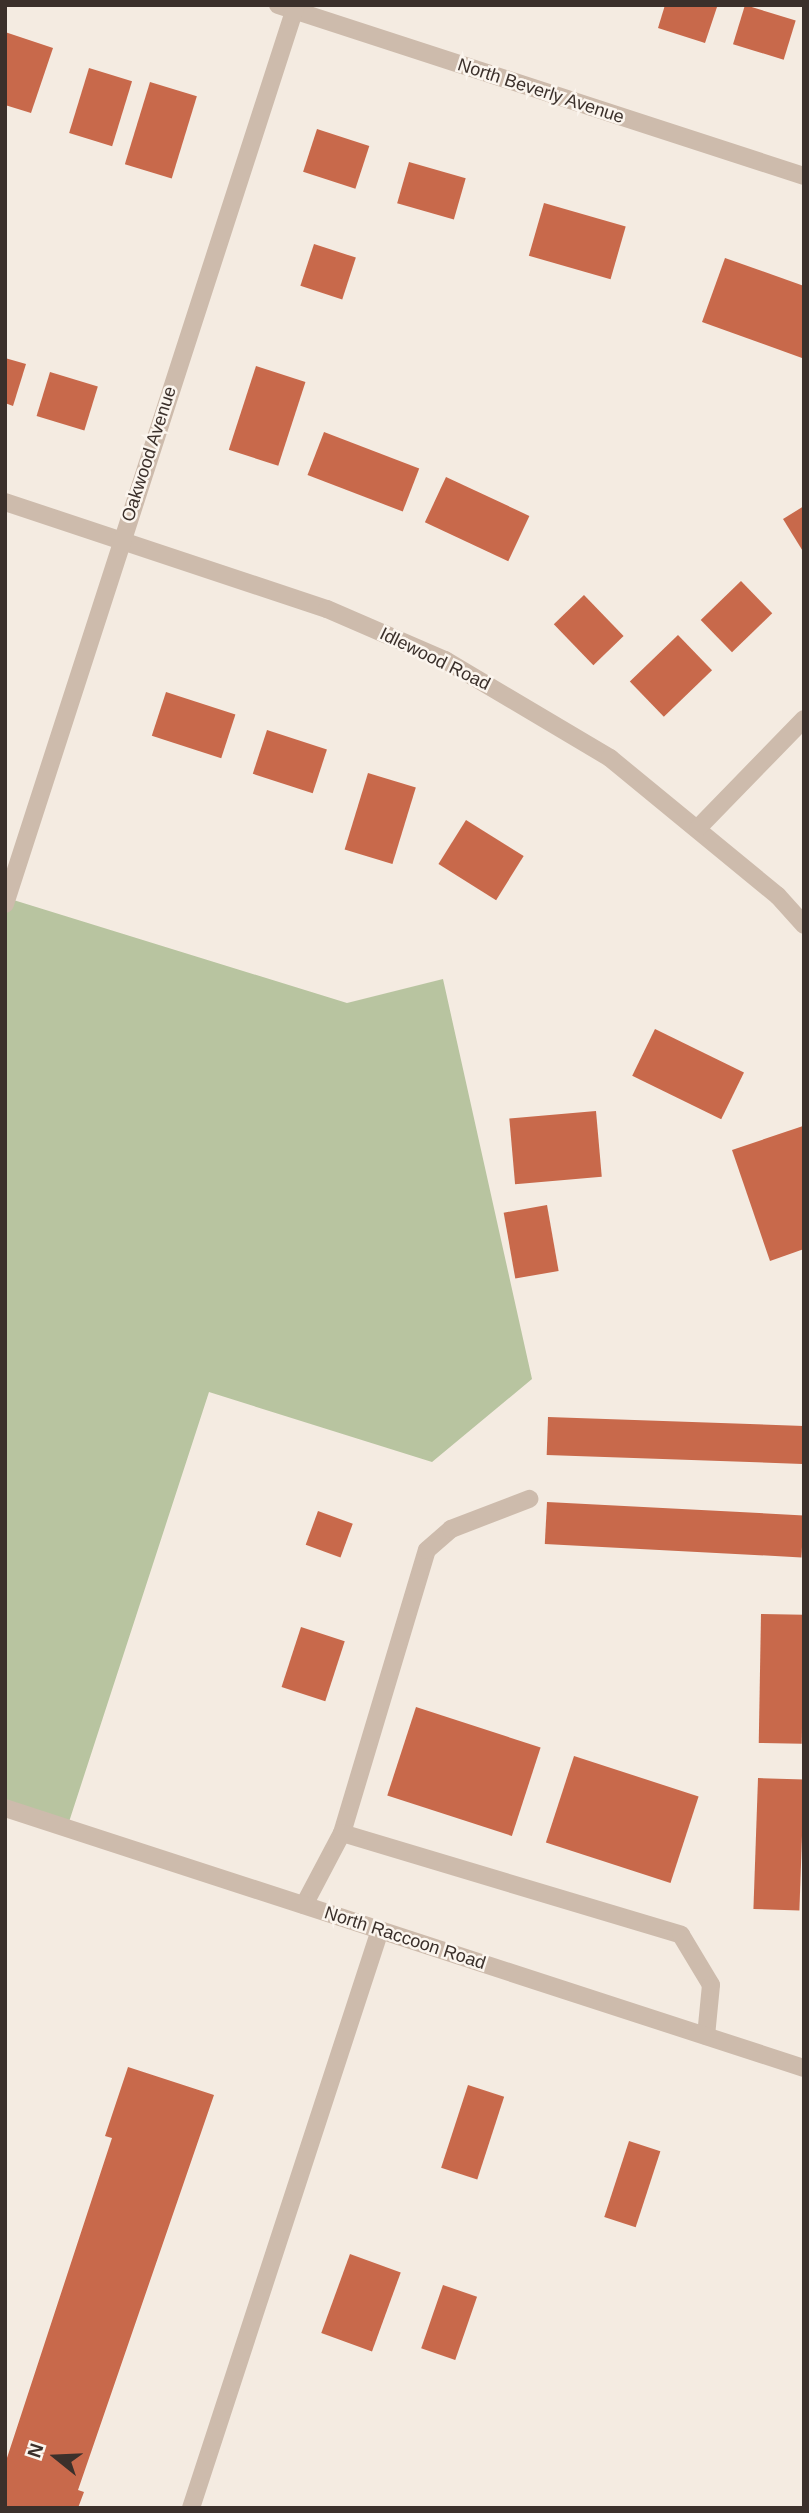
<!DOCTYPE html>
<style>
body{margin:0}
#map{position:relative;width:809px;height:2513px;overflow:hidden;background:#f4ebe1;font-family:Helvetica,sans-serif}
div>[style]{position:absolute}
.green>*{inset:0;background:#b8c4a0}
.building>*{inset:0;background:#c8694b;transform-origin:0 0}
.service>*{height:18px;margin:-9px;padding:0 9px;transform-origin:9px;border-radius:9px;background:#cdbbac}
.minor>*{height:18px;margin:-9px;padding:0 9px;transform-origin:9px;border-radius:9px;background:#cdbbac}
.tertiary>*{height:18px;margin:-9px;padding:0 9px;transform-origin:9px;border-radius:9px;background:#cdbbac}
span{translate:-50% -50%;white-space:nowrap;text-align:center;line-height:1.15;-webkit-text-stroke:5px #fbf5ee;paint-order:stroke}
.street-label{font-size:18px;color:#3b302b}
.frame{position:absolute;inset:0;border:7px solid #3b302b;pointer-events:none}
.north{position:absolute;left:21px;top:2422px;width:70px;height:70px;-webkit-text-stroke:5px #fbf5ee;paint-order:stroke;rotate:288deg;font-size:19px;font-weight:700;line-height:28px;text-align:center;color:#3b302b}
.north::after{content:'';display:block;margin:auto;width:24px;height:32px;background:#3b302b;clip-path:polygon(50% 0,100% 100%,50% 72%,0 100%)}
</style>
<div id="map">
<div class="green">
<div style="clip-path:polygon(7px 898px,347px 1003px,443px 979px,532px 1379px,432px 1462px,209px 1392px,67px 1828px,5px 1809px)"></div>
</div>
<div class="building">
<div style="clip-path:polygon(665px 5px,717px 7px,705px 43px,658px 28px)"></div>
<div style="left:745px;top:5px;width:53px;height:41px;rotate:17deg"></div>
<div style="clip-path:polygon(5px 32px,53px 48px,31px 113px,5px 105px)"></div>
<div style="left:89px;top:68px;width:45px;height:68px;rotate:17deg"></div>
<div style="left:150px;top:82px;width:49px;height:86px;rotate:17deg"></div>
<div style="left:317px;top:129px;width:55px;height:45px;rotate:18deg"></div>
<div style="left:409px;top:162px;width:59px;height:43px;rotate:16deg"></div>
<div style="left:544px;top:203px;width:85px;height:55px;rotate:16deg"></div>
<div style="left:314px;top:244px;width:44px;height:44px;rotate:18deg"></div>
<div style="clip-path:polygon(725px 258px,804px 286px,802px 358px,702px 322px)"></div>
<div style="clip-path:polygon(5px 358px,26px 364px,13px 406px,5px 403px)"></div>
<div style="left:256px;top:366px;width:52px;height:88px;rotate:18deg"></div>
<div style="left:50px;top:372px;width:50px;height:46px;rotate:17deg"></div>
<div style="left:324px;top:432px;width:102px;height:46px;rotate:21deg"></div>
<div style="left:446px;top:477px;width:92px;height:50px;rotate:25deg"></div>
<div style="clip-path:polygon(804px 506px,804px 553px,783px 519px)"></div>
<div style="left:741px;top:581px;width:45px;height:56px;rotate:46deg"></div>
<div style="left:584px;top:595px;width:57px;height:42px;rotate:46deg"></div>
<div style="left:678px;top:635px;width:49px;height:67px;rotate:46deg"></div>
<div style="left:166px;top:692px;width:73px;height:46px;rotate:18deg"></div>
<div style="left:267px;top:730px;width:63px;height:46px;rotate:18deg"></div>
<div style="left:368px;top:773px;width:50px;height:80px;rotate:17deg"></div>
<div style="left:466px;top:820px;width:68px;height:52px;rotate:32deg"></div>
<div style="left:655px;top:1029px;width:99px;height:52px;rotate:26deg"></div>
<div style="left:596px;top:1111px;width:66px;height:87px;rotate:85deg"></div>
<div style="clip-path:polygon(803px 1126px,804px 1249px,770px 1261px,732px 1150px)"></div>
<div style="left:547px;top:1205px;width:67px;height:44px;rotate:80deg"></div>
<div style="left:548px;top:1417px;width:256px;height:38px;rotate:2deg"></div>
<div style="left:547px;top:1502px;width:257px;height:42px;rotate:3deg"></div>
<div style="left:318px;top:1511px;width:37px;height:36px;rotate:20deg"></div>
<div style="left:761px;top:1614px;width:43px;height:129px;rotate:1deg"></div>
<div style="left:301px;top:1627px;width:46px;height:63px;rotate:18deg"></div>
<div style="left:416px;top:1707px;width:131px;height:93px;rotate:18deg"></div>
<div style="left:574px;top:1756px;width:131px;height:91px;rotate:18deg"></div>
<div style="left:758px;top:1778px;width:46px;height:131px;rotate:2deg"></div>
<div style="clip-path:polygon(128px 2067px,214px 2095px,78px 2490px,84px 2492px,78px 2508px,5px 2508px,5px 2464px,112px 2138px,105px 2136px)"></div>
<div style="left:468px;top:2085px;width:38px;height:87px;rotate:18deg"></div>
<div style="left:629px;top:2141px;width:33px;height:80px;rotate:18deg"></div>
<div style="left:350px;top:2254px;width:54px;height:84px;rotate:20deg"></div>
<div style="left:443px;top:2285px;width:36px;height:67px;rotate:19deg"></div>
</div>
<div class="service">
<div style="left:342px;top:1833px;width:295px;rotate:-73.3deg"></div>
<div style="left:427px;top:1550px;width:32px;rotate:-41deg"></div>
<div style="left:451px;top:1529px;width:84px;rotate:-21deg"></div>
<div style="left:304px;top:1905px;width:81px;rotate:-62.2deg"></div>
<div style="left:342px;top:1833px;width:354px;rotate:16.7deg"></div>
<div style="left:681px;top:1935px;width:58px;rotate:59deg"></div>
<div style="left:711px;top:1985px;width:51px;rotate:95.6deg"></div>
<div style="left:191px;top:2508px;width:608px;rotate:-71.89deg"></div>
</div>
<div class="minor">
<div style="left:278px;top:5px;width:553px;rotate:18.01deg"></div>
<div style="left:5px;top:502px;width:339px;rotate:18.4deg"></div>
<div style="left:327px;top:609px;width:129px;rotate:23.4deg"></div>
<div style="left:445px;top:660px;width:192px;rotate:30.7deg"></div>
<div style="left:610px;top:758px;width:217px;rotate:39.4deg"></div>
<div style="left:778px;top:896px;width:39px;rotate:48deg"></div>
<div style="left:698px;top:828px;width:152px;rotate:-45.8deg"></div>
<div style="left:5px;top:904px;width:945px;rotate:-72.06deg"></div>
</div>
<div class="tertiary">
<div style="left:5px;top:1808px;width:840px;rotate:18.03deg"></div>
</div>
<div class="street-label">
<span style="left:541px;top:91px;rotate:18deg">North Beverly Avenue</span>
<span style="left:149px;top:454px;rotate:-72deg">Oakwood Avenue</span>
<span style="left:435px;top:659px;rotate:26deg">Idlewood Road</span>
<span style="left:405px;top:1938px;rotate:18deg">North Raccoon Road</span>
</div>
<div class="frame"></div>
<div class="north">N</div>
</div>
